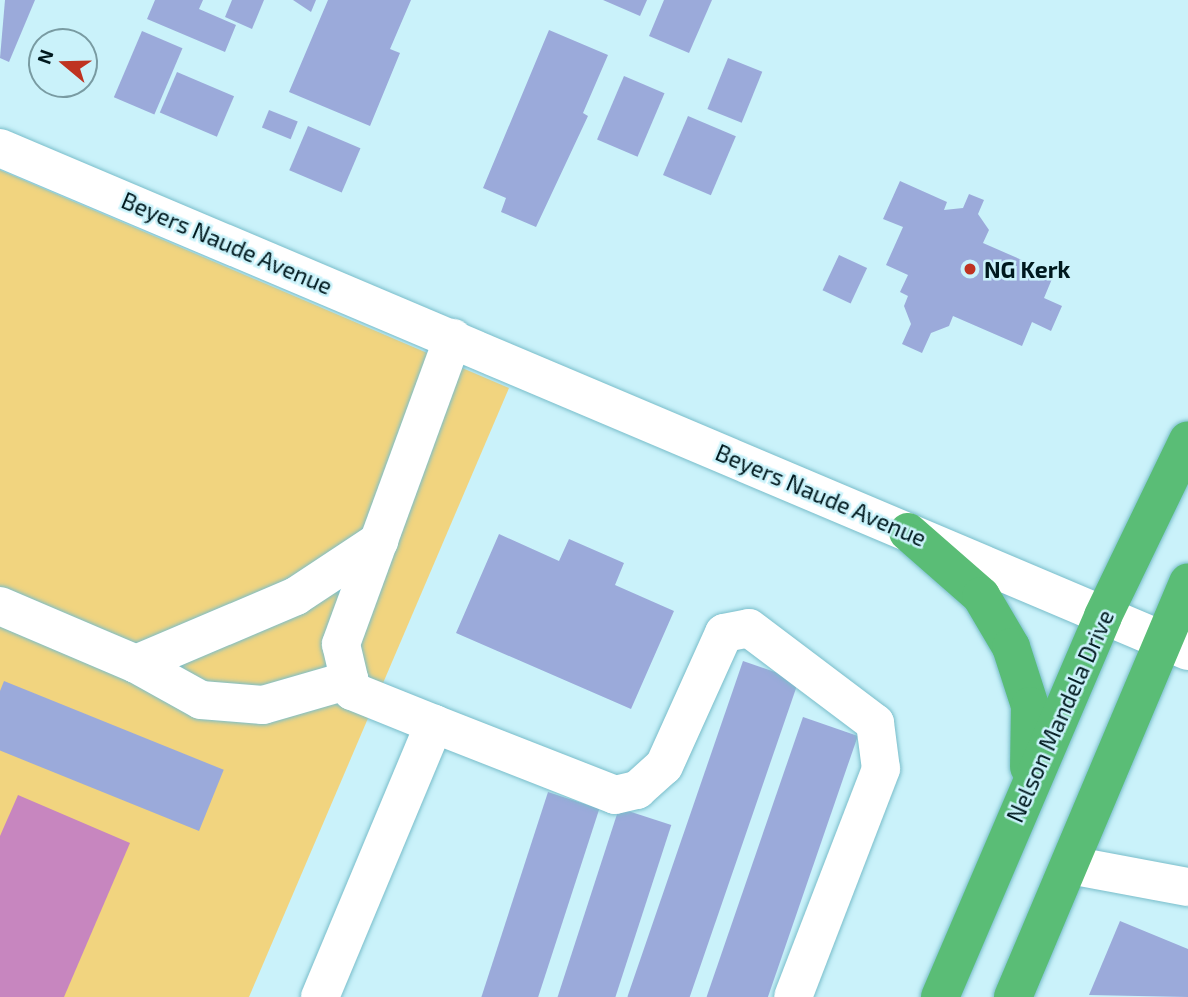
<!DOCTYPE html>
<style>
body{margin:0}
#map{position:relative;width:1188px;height:997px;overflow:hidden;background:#caf2fa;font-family:"Exo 2",sans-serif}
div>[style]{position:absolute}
.green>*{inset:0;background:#f1d47f}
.water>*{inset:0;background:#c786bf}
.building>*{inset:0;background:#9baada;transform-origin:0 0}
.roads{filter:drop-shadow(0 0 2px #79bdca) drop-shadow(0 0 2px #79bdca)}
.minor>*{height:38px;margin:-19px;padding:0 19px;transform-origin:19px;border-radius:19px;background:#fff}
.highway>*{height:38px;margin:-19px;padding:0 19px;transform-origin:19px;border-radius:19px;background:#5abd76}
.dots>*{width:19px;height:19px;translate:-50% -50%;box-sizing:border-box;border:4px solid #caf2fa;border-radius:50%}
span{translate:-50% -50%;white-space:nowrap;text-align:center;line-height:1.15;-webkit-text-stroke:5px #caf2fa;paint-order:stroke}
.street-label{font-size:23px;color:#00191e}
.poi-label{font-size:23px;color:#00191e;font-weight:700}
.left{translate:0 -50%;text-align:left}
.north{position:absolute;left:28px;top:28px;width:70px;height:70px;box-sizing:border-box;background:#caf2fa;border:2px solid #799ba2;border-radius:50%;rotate:289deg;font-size:19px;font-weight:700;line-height:28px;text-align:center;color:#00191e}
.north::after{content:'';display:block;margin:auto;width:24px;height:32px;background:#bf3321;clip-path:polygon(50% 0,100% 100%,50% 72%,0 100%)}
</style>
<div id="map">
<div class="green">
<div style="clip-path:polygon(0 170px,509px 388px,249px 997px,0 997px)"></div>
</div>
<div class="water">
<div style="clip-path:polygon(18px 795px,130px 843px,64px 997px,0 997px,0 836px)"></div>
</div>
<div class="building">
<div style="clip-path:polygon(5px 0,35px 0,9px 62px,0 58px)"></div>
<div style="clip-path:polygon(155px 0,203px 0,199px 9px,236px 25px,225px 52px,147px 19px)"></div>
<div style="clip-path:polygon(232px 0,264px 0,252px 29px,225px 17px)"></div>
<div style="clip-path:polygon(293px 0,316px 0,311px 12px)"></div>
<div style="clip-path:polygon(328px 0,411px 0,390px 49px,400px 53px,370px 126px,289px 92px)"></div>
<div style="clip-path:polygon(603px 0,647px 0,640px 16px)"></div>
<div style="clip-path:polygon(664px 0,712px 0,689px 53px,649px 36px)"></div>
<div style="clip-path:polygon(549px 30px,608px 55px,583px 113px,588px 116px,536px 227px,501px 212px,506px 198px,483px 188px)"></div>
<div style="left:142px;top:31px;width:44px;height:72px;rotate:23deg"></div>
<div style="left:728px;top:58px;width:37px;height:55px;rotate:22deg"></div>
<div style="left:177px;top:72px;width:62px;height:44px;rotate:23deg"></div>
<div style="left:624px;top:76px;width:44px;height:69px;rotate:23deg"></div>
<div style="left:269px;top:110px;width:31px;height:19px;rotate:22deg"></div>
<div style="left:688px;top:116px;width:52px;height:64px;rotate:23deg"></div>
<div style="left:308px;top:126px;width:57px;height:48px;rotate:23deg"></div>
<div style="clip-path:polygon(900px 181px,947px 202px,944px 210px,963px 208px,969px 194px,984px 200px,978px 214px,989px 230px,983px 243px,1054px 274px,1044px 298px,1062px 306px,1051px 331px,1032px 322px,1022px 346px,953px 316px,949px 326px,931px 333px,922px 353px,902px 344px,911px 324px,904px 306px,908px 296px,900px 292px,908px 275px,886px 265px,903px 227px,883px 219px)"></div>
<div style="left:839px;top:255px;width:31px;height:39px;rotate:25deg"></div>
<div style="clip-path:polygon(499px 534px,559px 561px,569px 539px,624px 563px,615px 585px,674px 611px,631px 709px,456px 633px)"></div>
<div style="left:743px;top:661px;width:59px;height:355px;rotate:19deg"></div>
<div style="left:4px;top:681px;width:237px;height:66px;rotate:22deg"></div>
<div style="left:803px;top:717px;width:58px;height:296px;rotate:19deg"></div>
<div style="left:548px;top:792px;width:54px;height:216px;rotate:18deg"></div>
<div style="left:619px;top:808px;width:55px;height:200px;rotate:18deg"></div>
<div style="clip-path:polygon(1120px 921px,1188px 949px,1188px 997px,1089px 995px)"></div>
</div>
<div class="roads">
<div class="minor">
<div style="left:0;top:148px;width:1290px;rotate:22.95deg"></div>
<div style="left:0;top:606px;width:148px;rotate:23.1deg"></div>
<div style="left:136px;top:664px;width:174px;rotate:-23deg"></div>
<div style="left:296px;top:596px;width:100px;rotate:-33.5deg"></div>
<div style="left:136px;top:664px;width:74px;rotate:29deg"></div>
<div style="left:201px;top:700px;width:62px;rotate:4.6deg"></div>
<div style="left:263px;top:705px;width:90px;rotate:-16.2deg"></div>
<div style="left:434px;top:724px;width:88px;rotate:-158.1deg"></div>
<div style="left:352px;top:691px;width:48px;rotate:-103.2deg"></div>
<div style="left:341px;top:644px;width:326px;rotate:-69.9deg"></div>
<div style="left:1070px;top:865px;width:120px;rotate:10.6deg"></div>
<div style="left:320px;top:997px;width:296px;rotate:-67.3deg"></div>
<div style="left:434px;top:724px;width:194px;rotate:21.4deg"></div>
<div style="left:615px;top:795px;width:23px;rotate:-13deg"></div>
<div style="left:637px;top:790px;width:36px;rotate:-42deg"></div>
<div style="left:664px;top:766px;width:146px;rotate:-65.7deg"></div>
<div style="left:724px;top:633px;width:25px;rotate:-11deg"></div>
<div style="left:749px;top:628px;width:158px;rotate:37deg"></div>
<div style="left:875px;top:723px;width:46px;rotate:82.6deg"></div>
<div style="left:881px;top:769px;width:244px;rotate:111.1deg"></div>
</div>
<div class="highway">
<div style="left:908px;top:532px;width:97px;rotate:41.2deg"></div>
<div style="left:981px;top:596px;width:59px;rotate:59.5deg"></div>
<div style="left:1011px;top:647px;width:62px;rotate:72.1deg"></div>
<div style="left:1030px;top:706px;width:61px;rotate:90.9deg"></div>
<div style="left:940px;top:997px;width:414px;rotate:-66.8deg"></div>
<div style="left:1103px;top:616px;width:195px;rotate:-64.2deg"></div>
<div style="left:1013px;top:997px;width:450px;rotate:-67.1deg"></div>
</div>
</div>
<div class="dots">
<div style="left:970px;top:269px;background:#bf3321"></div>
</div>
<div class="street-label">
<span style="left:227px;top:243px;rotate:23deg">Beyers Naude Avenue</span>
<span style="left:821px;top:495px;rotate:23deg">Beyers Naude Avenue</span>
<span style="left:1060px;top:716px;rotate:-66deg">Nelson Mandela Drive</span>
</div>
<div class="poi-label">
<span class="left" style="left:984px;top:269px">NG Kerk</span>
</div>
<div class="north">N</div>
</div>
